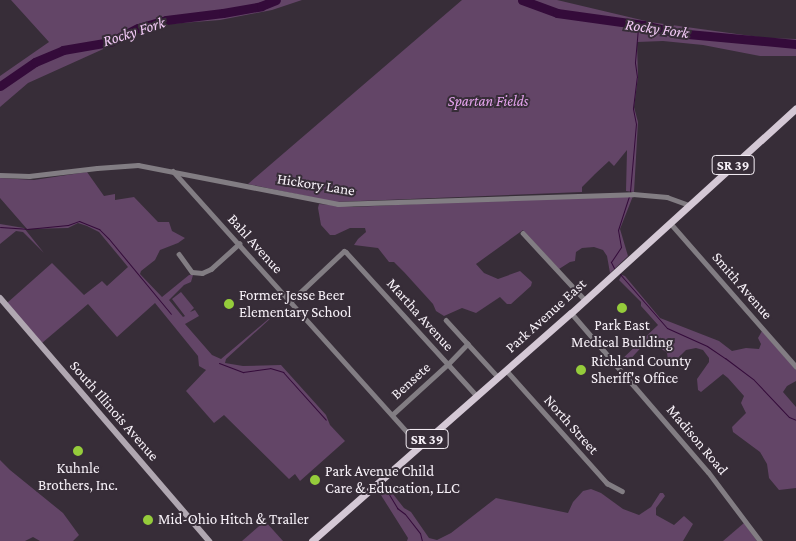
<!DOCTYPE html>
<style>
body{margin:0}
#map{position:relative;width:796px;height:541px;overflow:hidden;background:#372d38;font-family:"Crimson Pro",serif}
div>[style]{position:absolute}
.green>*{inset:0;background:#634567}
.stream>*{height:1px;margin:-0.5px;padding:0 0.5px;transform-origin:0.5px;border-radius:0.5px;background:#340b3a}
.river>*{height:9px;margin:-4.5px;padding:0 4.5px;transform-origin:4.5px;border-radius:4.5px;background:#340b3a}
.minor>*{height:4.5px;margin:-2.25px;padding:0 2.25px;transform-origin:2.25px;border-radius:2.25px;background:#827d83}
.tertiary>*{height:5px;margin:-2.5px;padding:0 2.5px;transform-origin:2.5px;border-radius:2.5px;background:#827d83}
.secondary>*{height:6px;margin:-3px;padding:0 3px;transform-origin:3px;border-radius:3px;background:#b0a7b1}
.primary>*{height:7px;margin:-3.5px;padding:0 3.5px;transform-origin:3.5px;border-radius:3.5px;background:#d4c8d5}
.dots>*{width:14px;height:14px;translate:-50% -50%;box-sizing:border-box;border:2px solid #372d38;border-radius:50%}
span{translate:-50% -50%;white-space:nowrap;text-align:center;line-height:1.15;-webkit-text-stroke:4px #372d38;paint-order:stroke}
.shield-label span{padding:1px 4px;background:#372d38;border:1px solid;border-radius:4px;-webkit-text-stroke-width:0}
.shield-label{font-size:14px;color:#f8f2f9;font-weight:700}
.park-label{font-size:15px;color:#e5a3ed;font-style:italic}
.street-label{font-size:15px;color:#f8f2f9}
.poi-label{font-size:15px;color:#f8f2f9}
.left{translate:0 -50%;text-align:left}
.water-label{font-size:16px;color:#f4cbf8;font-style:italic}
</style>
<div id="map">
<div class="green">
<div style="clip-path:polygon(11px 0,302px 0,272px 10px,220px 20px,169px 24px,141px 32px,28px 83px,0 107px,0 76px,49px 42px)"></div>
<div style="clip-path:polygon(462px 0,557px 0,650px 22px,766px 38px,796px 39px,796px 56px,760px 56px,703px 45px,663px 41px,637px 42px,638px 77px,634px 107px,638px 122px,634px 192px,626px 191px,627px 150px,614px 166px,609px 161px,595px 174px,582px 187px,582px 192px,335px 202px,248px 184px)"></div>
<div style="clip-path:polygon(87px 172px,104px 196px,115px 194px,115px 200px,134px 197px,158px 222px,169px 222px,172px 231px,185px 238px,178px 243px,160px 250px,155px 260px,141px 271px,140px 274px,162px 297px,189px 275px,193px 275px,191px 282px,184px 285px,169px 300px,183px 317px,185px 316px,172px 299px,181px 292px,194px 308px,190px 312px,195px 310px,199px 316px,185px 324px,212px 355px,221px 359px,284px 306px,226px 359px,225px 363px,243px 366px,281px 365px,326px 415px,330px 425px,345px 441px,300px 481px,295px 474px,289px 479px,224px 415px,214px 423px,186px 391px,206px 370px,199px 366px,198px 356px,155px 303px,117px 337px,88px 304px,42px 343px,7px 303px,52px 263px,84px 295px,102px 281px,107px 286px,128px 267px,99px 232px,87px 226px,78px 223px,68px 228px,27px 229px,0 198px,0 178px,34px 180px)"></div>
<div style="clip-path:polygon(581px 196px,633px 196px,620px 229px,628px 256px,610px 273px,607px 256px,603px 250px,594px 247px,582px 248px,576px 252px,575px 261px,570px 262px,559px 269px,523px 230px,476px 264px,484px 273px,498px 279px,520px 271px,532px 282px,531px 286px,511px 304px,507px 304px,500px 297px,476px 313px,462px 308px,444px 316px,436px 311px,433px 304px,404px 272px,394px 262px,389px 262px,378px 248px,354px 245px,358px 239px,366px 232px,365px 228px,350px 228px,335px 235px,330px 235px,321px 225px,318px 208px,319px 204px,354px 207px)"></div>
<div style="clip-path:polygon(0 224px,24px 228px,44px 253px,23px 232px,16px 231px,0 244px)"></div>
<div style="clip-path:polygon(622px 275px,625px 276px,660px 318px,719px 341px,732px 351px,746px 348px,759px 349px,761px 344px,758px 338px,762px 331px,796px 370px,796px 381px,787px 386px,783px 392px,796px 407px,796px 488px,779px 490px,769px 478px,767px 464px,760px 452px,733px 432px,732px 427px,746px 413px,741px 403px,744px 396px,728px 378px,723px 374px,701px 392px,698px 390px,697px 379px,709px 362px,709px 358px,703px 350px,696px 348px,686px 350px,669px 367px,667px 353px,649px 339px,624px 366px,621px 364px,620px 361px,658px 325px,641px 306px,641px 302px,619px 280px)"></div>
<div style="clip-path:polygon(0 460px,10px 470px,63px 513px,79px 535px,73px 541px,40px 541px,33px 537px,25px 541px,0 541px)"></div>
<div style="clip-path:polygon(385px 484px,404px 508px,411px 512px,429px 538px,437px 540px,451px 533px,496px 498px,568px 513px,573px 502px,583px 491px,591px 489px,601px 493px,623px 509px,639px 515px,651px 507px,660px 493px,663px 493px,665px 496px,656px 508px,656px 515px,674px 525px,684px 516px,693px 524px,683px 541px,407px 541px,408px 538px,379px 492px)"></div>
<div style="clip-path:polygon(265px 521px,283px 541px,242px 541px)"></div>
<div style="clip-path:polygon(744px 523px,757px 541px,723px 541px)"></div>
</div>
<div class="stream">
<div style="left:630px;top:192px;width:68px;rotate:-85deg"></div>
<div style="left:636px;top:124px;width:16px;rotate:-101deg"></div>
<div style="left:633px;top:108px;width:31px;rotate:-83deg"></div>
<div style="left:637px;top:77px;width:15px;rotate:-98deg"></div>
<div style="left:635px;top:62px;width:37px;rotate:-85deg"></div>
<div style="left:0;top:227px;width:26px;rotate:4deg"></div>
<div style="left:27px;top:229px;width:41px;rotate:-5.6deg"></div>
<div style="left:68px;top:225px;width:12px;rotate:-20deg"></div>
<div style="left:79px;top:221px;width:22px;rotate:22deg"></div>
<div style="left:99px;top:229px;width:14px;rotate:45deg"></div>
<div style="left:109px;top:239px;width:97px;rotate:50.4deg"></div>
<div style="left:614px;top:268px;width:7px;rotate:-117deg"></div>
<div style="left:611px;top:262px;width:18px;rotate:-56deg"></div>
<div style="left:621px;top:247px;width:17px;rotate:-100deg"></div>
<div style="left:618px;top:230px;width:36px;rotate:-72deg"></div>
<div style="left:619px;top:273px;width:73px;rotate:48.9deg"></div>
<div style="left:667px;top:328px;width:44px;rotate:24.2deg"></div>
<div style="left:707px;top:346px;width:22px;rotate:34deg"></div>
<div style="left:725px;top:358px;width:36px;rotate:37deg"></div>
<div style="left:754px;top:380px;width:51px;rotate:46.6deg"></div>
<div style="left:789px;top:417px;width:8px;rotate:23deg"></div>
<div style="left:219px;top:363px;width:26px;rotate:21deg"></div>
<div style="left:243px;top:372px;width:27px;rotate:-8deg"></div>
<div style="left:270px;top:368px;width:14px;rotate:17deg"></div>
<div style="left:283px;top:372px;width:64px;rotate:48.1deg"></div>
<div style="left:384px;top:486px;width:26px;rotate:59deg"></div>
<div style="left:397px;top:508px;width:10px;rotate:37deg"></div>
<div style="left:405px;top:514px;width:24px;rotate:52deg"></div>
<div style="left:420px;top:533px;width:8px;rotate:76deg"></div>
</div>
<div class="river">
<div style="left:522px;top:0;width:37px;rotate:20deg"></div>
<div style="left:557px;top:13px;width:87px;rotate:7.9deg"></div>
<div style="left:643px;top:25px;width:35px;rotate:13deg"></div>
<div style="left:677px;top:33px;width:120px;rotate:5.3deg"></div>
<div style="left:0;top:86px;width:42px;rotate:-34.4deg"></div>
<div style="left:35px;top:62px;width:30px;rotate:-23deg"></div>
<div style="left:63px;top:50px;width:48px;rotate:-9.7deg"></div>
<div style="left:110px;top:42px;width:31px;rotate:-27deg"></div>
<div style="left:138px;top:28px;width:29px;rotate:-16deg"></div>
<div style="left:166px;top:20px;width:57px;rotate:-7deg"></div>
<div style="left:223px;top:13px;width:39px;rotate:-10deg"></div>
<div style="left:261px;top:6px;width:16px;rotate:-22deg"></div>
</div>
<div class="minor">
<div style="left:173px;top:171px;width:370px;rotate:48.1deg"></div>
<div style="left:0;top:175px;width:29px;rotate:2deg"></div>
<div style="left:29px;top:176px;width:68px;rotate:-6.7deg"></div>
<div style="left:97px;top:168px;width:41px;rotate:-4.2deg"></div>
<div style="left:138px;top:165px;width:204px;rotate:11deg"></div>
<div style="left:338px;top:204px;width:295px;rotate:-1.9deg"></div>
<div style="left:633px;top:194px;width:34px;rotate:5deg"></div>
<div style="left:667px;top:197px;width:23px;rotate:20deg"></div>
<div style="left:523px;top:233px;width:91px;rotate:47.2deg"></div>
<div style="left:179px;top:254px;width:22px;rotate:54deg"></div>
<div style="left:192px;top:272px;width:10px;rotate:6deg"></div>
<div style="left:202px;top:273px;width:10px;rotate:-24deg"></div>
<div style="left:211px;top:269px;width:38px;rotate:-42deg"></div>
<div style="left:290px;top:302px;width:74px;rotate:-43.4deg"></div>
<div style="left:344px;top:251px;width:2px;rotate:27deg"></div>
<div style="left:346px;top:252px;width:195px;rotate:47.7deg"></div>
<div style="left:446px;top:320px;width:77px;rotate:47.6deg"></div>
<div style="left:506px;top:370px;width:152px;rotate:48.2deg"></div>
<div style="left:607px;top:483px;width:17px;rotate:28deg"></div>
<div style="left:392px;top:415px;width:76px;rotate:-42.3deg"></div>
<div style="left:448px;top:364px;width:28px;rotate:-46deg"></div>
</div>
<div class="tertiary">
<div style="left:670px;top:223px;width:191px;rotate:48.8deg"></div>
<div style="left:571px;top:313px;width:210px;rotate:49.3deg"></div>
<div style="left:708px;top:472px;width:86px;rotate:53deg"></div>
</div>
<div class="secondary">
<div style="left:0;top:298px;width:321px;rotate:49.3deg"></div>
</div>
<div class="primary">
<div style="left:312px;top:541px;width:345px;rotate:-41.4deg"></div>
<div style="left:571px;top:313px;width:304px;rotate:-42.3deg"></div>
</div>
<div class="dots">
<div style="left:229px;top:304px;background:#95cc3b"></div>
<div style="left:622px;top:308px;background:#95cc3b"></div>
<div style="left:581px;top:370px;background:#95cc3b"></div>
<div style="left:78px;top:451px;background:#95cc3b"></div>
<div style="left:315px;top:480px;background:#95cc3b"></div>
<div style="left:148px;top:520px;background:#95cc3b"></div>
</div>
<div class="shield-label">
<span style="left:733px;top:165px">SR 39</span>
<span style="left:427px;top:439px">SR 39</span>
</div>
<div class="park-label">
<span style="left:488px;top:102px">Spartan Fields</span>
</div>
<div class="street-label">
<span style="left:316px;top:185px;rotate:9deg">Hickory Lane</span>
<span style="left:255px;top:244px;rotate:48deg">Bahl Avenue</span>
<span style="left:742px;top:286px;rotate:49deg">Smith Avenue</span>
<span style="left:420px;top:315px;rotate:48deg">Martha Avenue</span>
<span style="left:546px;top:316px;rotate:-42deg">Park Avenue East</span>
<span style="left:411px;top:381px;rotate:-42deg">Bensete</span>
<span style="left:114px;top:411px;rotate:49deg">South Illinois Avenue</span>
<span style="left:571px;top:425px;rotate:48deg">North Street</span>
<span style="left:697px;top:440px;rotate:50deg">Madison Road</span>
</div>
<div class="poi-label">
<span class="left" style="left:239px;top:304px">Former Jesse Beer<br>Elementary School</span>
<span style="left:622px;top:334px">Park East<br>Medical Building</span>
<span class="left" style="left:591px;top:370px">Richland County<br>Sheriff's Office</span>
<span style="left:78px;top:477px">Kuhnle<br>Brothers, Inc.</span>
<span class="left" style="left:325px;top:480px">Park Avenue Child<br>Care &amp; Education, LLC</span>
<span class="left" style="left:158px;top:520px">Mid-Ohio Hitch &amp; Trailer</span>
</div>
<div class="water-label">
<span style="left:657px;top:29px;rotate:8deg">Rocky Fork</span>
<span style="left:134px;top:32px;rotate:-18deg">Rocky Fork</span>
</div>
</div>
